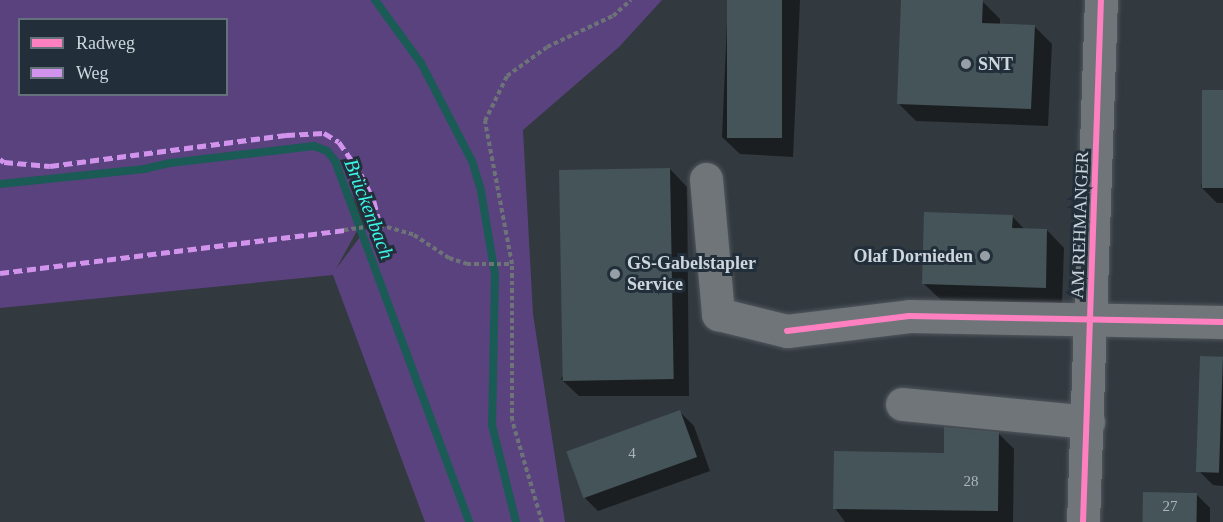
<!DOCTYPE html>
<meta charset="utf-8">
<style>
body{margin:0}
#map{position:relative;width:1223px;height:522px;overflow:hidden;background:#32393f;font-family:"Times New Roman",serif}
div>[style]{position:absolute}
.green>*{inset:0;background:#5a427f}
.shadow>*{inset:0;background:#0007}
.stream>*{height:8px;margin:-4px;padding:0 4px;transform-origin:4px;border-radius:4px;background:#1a5b56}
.building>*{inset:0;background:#445459;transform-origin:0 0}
.path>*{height:4px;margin-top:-2px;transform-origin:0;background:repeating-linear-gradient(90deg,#6e7377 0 4.5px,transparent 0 7.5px)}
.roads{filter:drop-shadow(0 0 2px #51575d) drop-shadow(0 0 2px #51575d)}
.minor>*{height:33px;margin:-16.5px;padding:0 16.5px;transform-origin:16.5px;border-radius:16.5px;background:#70757a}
.quiet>*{height:4.5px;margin-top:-2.25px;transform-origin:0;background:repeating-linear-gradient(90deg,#d193ec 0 9px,transparent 0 13.5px)}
.cycleway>*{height:6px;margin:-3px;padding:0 3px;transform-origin:3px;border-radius:3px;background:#ff80c0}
.dots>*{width:16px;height:16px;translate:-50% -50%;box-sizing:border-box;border:3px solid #222f3a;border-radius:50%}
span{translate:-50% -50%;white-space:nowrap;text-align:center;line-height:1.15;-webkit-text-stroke:6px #222f3a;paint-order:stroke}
.number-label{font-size:15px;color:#abb6bc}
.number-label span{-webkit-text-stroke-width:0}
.poi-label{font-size:18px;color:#cdd6dd;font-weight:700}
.left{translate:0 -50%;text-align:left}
.right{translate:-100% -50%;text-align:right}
.street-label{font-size:18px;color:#cdd6dd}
.water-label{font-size:20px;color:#3cf6e8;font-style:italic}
.legend{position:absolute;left:18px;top:18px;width:210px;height:78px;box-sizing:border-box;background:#222f3a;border:2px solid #66727b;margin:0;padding:8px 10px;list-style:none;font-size:18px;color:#cdd6dd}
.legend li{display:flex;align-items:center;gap:12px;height:30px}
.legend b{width:30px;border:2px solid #66727b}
</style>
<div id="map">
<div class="green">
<div style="clip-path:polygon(evenodd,0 0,662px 0,619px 47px,523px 130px,533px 314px,565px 522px,425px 522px,333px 275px,0 308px,0 0,20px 20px,226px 20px,226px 94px,20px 94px,20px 20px,0 0,340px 174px,369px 225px,336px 269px,359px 227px,340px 174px)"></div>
</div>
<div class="shadow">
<div style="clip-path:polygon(728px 0,800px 0,793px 157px,740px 154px,722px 137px)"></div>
<div style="clip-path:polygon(902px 0,983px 2px,1000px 19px,1000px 25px,1034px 26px,1052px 44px,1048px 126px,916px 121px,898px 103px)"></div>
<div style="clip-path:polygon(1223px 92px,1223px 203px,1217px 203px,1201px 187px)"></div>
<div style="clip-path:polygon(670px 169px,687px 187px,689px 396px,579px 396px,561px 379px)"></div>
<div style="clip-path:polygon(1012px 216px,1025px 230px,1047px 230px,1064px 248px,1062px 304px,941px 300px,923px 283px)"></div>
<div style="clip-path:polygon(1223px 358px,1223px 486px,1213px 485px,1199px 471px)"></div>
<div style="clip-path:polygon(680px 412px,694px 426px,710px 471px,598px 511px,584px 497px)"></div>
<div style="clip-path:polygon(999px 434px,1014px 449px,1013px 522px,845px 522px,835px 508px,945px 454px)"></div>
<div style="clip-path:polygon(1196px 494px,1210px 508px,1210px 522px,1145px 522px)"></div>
</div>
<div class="stream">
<div style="left:375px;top:0;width:78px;rotate:53.9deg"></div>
<div style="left:421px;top:63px;width:110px;rotate:62.5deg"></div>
<div style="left:472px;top:161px;width:31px;rotate:73deg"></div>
<div style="left:481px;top:191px;width:85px;rotate:80.5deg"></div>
<div style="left:495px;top:275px;width:150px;rotate:91.1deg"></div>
<div style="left:492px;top:425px;width:100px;rotate:76.1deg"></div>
<div style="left:0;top:184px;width:145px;rotate:-5.9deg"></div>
<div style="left:144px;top:169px;width:27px;rotate:-13deg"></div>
<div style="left:170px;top:163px;width:145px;rotate:-6.7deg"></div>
<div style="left:314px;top:146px;width:14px;rotate:21deg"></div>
<div style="left:327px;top:151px;width:13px;rotate:51deg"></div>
<div style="left:335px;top:161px;width:385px;rotate:69.6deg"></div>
</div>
<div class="building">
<div style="left:727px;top:0;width:55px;height:138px"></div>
<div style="clip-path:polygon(901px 0,983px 0,982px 23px,1035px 25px,1031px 109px,897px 104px)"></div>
<div style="left:1202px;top:90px;width:21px;height:98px"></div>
<div style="left:670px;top:168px;width:211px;height:111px;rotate:89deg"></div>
<div style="clip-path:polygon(924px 212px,1013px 215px,1012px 228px,1047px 229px,1046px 288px,922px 284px)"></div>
<div style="left:1200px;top:356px;width:23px;height:116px;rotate:2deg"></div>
<div style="left:680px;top:410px;width:50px;height:121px;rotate:70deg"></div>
<div style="clip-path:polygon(944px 427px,999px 432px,998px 511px,833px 509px,834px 451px,944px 453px)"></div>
<div style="left:1143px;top:492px;width:54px;height:30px;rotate:1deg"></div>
</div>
<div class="path">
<div style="left:344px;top:230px;width:36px;rotate:-8deg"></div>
<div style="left:380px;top:225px;width:35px;rotate:16deg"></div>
<div style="left:414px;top:235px;width:42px;rotate:33.3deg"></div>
<div style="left:449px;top:258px;width:19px;rotate:18deg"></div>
<div style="left:467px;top:264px;width:45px"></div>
<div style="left:542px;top:522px;width:106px;rotate:-106.4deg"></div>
<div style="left:512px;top:420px;width:156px;rotate:-90deg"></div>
<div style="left:512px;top:264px;width:146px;rotate:-100.7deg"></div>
<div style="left:485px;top:121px;width:50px;rotate:-63.9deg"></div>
<div style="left:507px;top:76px;width:49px;rotate:-35.9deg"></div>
<div style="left:547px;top:47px;width:73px;rotate:-25.2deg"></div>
<div style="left:613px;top:16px;width:24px;rotate:-42deg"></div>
</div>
<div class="roads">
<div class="minor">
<div style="left:706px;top:179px;width:136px;rotate:84.9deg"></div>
<div style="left:718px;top:314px;width:71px;rotate:13.8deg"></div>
<div style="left:787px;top:331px;width:123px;rotate:-7deg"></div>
<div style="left:909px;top:316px;width:314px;rotate:1.1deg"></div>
<div style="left:902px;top:404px;width:187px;rotate:5.5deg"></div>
<div style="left:1083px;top:522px;width:522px;rotate:-88.03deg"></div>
</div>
</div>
<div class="quiet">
<div style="left:0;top:159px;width:5px;rotate:37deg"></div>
<div style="left:4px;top:162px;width:46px;rotate:5deg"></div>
<div style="left:50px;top:166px;width:238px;rotate:-7.5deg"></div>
<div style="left:286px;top:135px;width:38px;rotate:-3deg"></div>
<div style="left:324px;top:133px;width:17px;rotate:31deg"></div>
<div style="left:339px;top:142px;width:39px;rotate:55deg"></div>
<div style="left:361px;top:174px;width:30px;rotate:64deg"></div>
<div style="left:374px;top:201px;width:25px;rotate:76deg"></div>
<div style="left:0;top:273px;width:347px;rotate:-7.1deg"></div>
</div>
<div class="cycleway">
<div style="left:787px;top:331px;width:123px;rotate:-7deg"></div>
<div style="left:909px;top:316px;width:314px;rotate:1.1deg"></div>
<div style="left:1083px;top:522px;width:522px;rotate:-88.03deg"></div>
</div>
<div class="dots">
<div style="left:966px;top:64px;background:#979fa6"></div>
<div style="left:985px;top:256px;background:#979fa6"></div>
<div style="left:615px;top:274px;background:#979fa6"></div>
</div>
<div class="number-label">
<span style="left:632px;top:454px">4</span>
<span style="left:971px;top:482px">28</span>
<span style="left:1170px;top:507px">27</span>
</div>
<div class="poi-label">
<span class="left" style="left:978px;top:64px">SNT</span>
<span class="right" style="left:973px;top:256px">Olaf Dornieden</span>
<span class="left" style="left:627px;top:274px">GS-Gabelstapler<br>Service</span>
</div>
<div class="street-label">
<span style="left:1080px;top:225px;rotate:-88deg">AM REHMANGER</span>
</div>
<div class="water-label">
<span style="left:369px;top:209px;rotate:69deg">Brückenbach</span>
</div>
<ul class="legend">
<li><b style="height:8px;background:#ff80c0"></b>Radweg</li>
<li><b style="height:8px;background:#d193ec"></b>Weg</li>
</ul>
</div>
